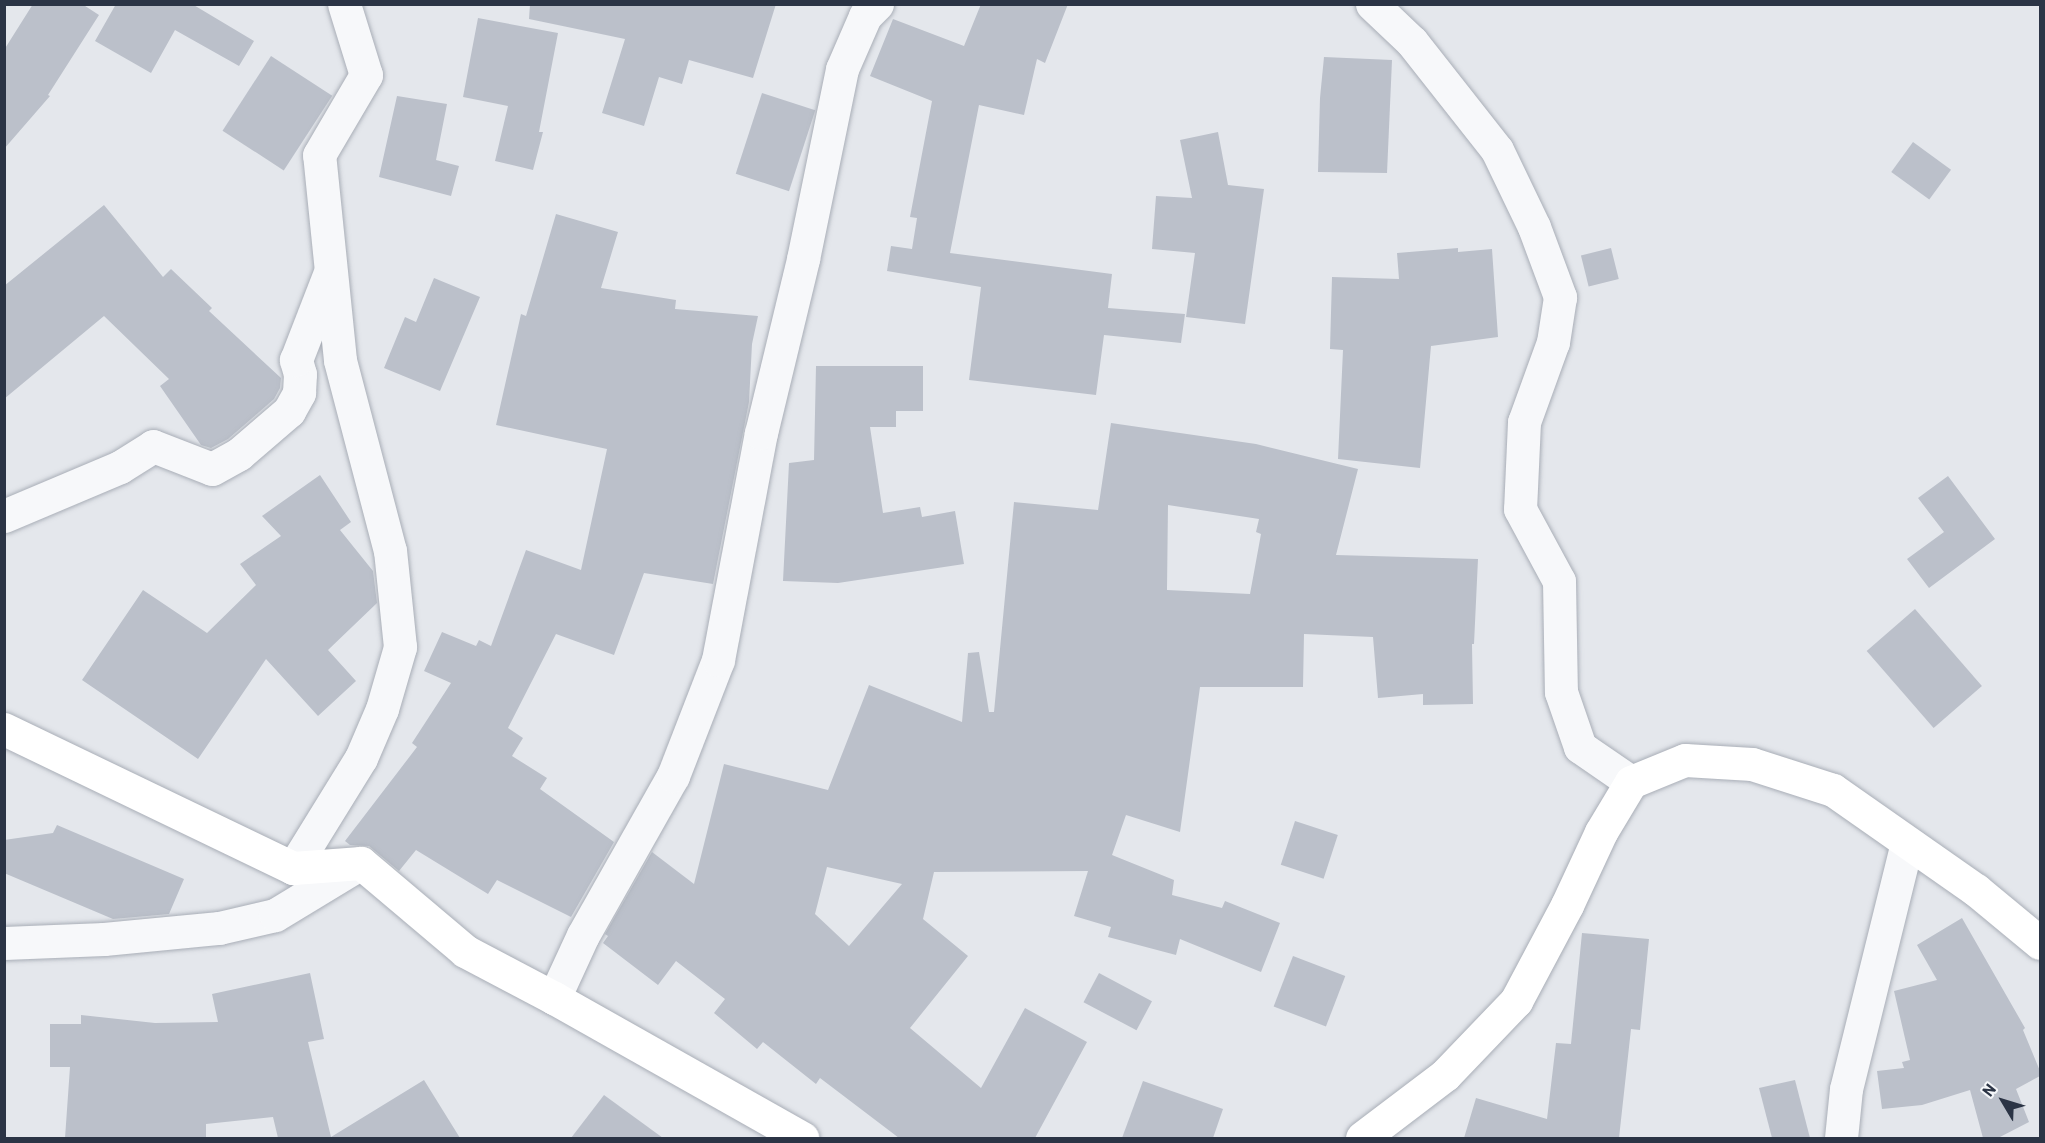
<!DOCTYPE html>
<style>
body{margin:0}
#map{position:relative;width:2045px;height:1143px;overflow:hidden;background:#e4e7ec;font-family:Barlow,sans-serif}
div>[style]{position:absolute}
.building>*{inset:0;background:#bbc0ca;transform-origin:0 0}
.roads{filter:drop-shadow(0 0 2px #a9aeb7) drop-shadow(0 0 2px #a9aeb7)}
.minor>*{height:33px;margin:-16.5px;padding:0 16.5px;transform-origin:16.5px;border-radius:16.5px;background:#f7f8fa}
.major>*{height:33px;margin:-16.5px;padding:0 16.5px;transform-origin:16.5px;border-radius:16.5px;background:#fff}
span{translate:-50% -50%;white-space:nowrap;text-align:center;line-height:1.15;-webkit-text-stroke:4.5px #f4f6f9;paint-order:stroke}
.frame{position:absolute;inset:0;border:6px solid #2b3445;pointer-events:none}
.north{position:absolute;left:1973px;top:1071px;width:60px;height:60px;-webkit-text-stroke:4px #f4f6f9;paint-order:stroke;rotate:308deg;font-size:16px;font-weight:700;line-height:24px;text-align:center;color:#2b3445}
.north::after{content:'';display:block;margin:auto;width:21px;height:27px;background:#2b3445;clip-path:polygon(50% 0,100% 100%,50% 72%,0 100%)}
</style>
<div id="map">
<div class="building">
<div style="clip-path:polygon(33px 4px,82px 4px,99px 15px,48px 95px,50px 96px,4px 149px,4px 50px)"></div>
<div style="clip-path:polygon(116px 4px,192px 4px,254px 41px,239px 66px,175px 30px,151px 73px,95px 41px)"></div>
<div style="clip-path:polygon(530px 4px,776px 4px,753px 78px,689px 60px,682px 84px,659px 77px,644px 126px,602px 113px,625px 39px,529px 19px)"></div>
<div style="clip-path:polygon(981px 4px,1068px 4px,1045px 63px,1037px 59px,1024px 115px,979px 105px,950px 253px,1112px 274px,1108px 308px,1185px 314px,1181px 343px,1104px 335px,1096px 395px,969px 380px,981px 287px,887px 271px,891px 246px,912px 249px,917px 218px,910px 217px,932px 101px,870px 76px,893px 19px,964px 46px)"></div>
<div style="clip-path:polygon(478px 18px,558px 33px,539px 132px,543px 132px,533px 170px,495px 161px,508px 106px,463px 97px)"></div>
<div style="left:271px;top:56px;width:73px;height:89px;rotate:33deg"></div>
<div style="clip-path:polygon(1324px 57px,1392px 60px,1387px 173px,1318px 172px,1320px 98px)"></div>
<div style="left:762px;top:93px;width:56px;height:85px;rotate:18deg"></div>
<div style="clip-path:polygon(397px 96px,447px 104px,436px 160px,459px 166px,451px 196px,379px 177px)"></div>
<div style="clip-path:polygon(1218px 132px,1228px 185px,1264px 189px,1245px 324px,1186px 317px,1195px 253px,1152px 249px,1156px 196px,1192px 198px,1180px 140px)"></div>
<div style="left:1913px;top:142px;width:47px;height:37px;rotate:36deg"></div>
<div style="clip-path:polygon(104px 205px,163px 277px,171px 269px,212px 308px,209px 311px,281px 378px,280px 388px,274px 399px,228px 439px,211px 448px,201px 445px,160px 386px,169px 379px,104px 316px,4px 399px,4px 286px)"></div>
<div style="clip-path:polygon(556px 214px,618px 232px,601px 288px,676px 300px,675px 309px,758px 316px,752px 344px,749px 402px,713px 584px,644px 573px,614px 655px,556px 634px,508px 728px,523px 738px,512px 756px,547px 778px,540px 789px,614px 842px,571px 917px,497px 880px,488px 894px,416px 850px,399px 871px,369px 846px,350px 845px,345px 841px,417px 747px,412px 743px,451px 683px,424px 671px,442px 632px,476px 646px,479px 640px,491px 646px,526px 550px,581px 570px,607px 449px,496px 425px,521px 314px,526px 316px)"></div>
<div style="clip-path:polygon(1458px 248px,1458px 252px,1492px 249px,1498px 337px,1431px 346px,1420px 468px,1338px 459px,1343px 350px,1330px 349px,1332px 277px,1399px 279px,1397px 253px)"></div>
<div style="left:1611px;top:248px;width:32px;height:31px;rotate:76deg"></div>
<div style="clip-path:polygon(434px 278px,480px 297px,440px 391px,384px 368px,405px 317px,416px 322px)"></div>
<div style="clip-path:polygon(816px 366px,923px 366px,923px 411px,896px 411px,896px 427px,870px 427px,883px 513px,920px 507px,922px 517px,955px 511px,964px 564px,838px 583px,783px 581px,789px 463px,814px 460px)"></div>
<div style="clip-path:polygon(evenodd,1111px 423px,1256px 444px,1358px 469px,1336px 555px,1478px 559px,1474px 644px,1472px 644px,1473px 704px,1423px 705px,1423px 694px,1378px 698px,1373px 637px,1304px 634px,1303px 687px,1200px 687px,1180px 832px,1126px 815px,1112px 855px,1174px 880px,1172px 895px,1222px 908px,1225px 901px,1280px 923px,1261px 972px,1180px 939px,1176px 955px,1108px 937px,1111px 927px,1074px 916px,1088px 871px,934px 872px,923px 919px,968px 956px,910px 1028px,981px 1088px,1025px 1008px,1087px 1042px,1035px 1138px,899px 1138px,820px 1078px,816px 1084px,763px 1042px,757px 1049px,714px 1013px,725px 999px,676px 961px,658px 985px,603px 943px,608px 936px,605px 934px,652px 852px,694px 884px,724px 764px,828px 790px,869px 685px,962px 722px,968px 653px,979px 652px,989px 712px,994px 712px,1014px 502px,1098px 510px,1111px 423px,1168px 505px,1259px 519px,1256px 532px,1261px 534px,1250px 594px,1167px 590px,1168px 505px,1111px 423px,827px 867px,902px 884px,849px 946px,815px 914px,827px 867px)"></div>
<div style="clip-path:polygon(320px 475px,351px 522px,340px 530px,373px 571px,377px 603px,328px 650px,356px 681px,318px 716px,266px 659px,198px 759px,82px 680px,143px 590px,207px 633px,256px 585px,240px 564px,281px 536px,262px 516px)"></div>
<div style="clip-path:polygon(1948px 476px,1995px 539px,1929px 588px,1907px 559px,1944px 532px,1918px 498px)"></div>
<div style="left:1915px;top:609px;width:102px;height:64px;rotate:49deg"></div>
<div style="left:1295px;top:821px;width:45px;height:46px;rotate:18deg"></div>
<div style="clip-path:polygon(57px 825px,184px 879px,169px 914px,113px 919px,4px 873px,4px 840px,53px 833px)"></div>
<div style="clip-path:polygon(1962px 918px,2025px 1028px,2023px 1030px,2040px 1071px,2040px 1076px,2016px 1089px,2029px 1122px,1998px 1138px,1983px 1138px,1970px 1090px,1922px 1105px,1882px 1109px,1877px 1071px,1904px 1068px,1902px 1062px,1910px 1060px,1894px 991px,1937px 980px,1917px 945px)"></div>
<div style="clip-path:polygon(1582px 933px,1649px 939px,1640px 1030px,1631px 1029px,1619px 1138px,1464px 1138px,1476px 1098px,1547px 1119px,1556px 1043px,1571px 1044px)"></div>
<div style="left:1293px;top:956px;width:56px;height:54px;rotate:21deg"></div>
<div style="clip-path:polygon(310px 973px,324px 1039px,308px 1042px,331px 1137px,424px 1080px,460px 1138px,278px 1138px,273px 1117px,206px 1124px,206px 1138px,65px 1138px,70px 1067px,50px 1067px,50px 1024px,81px 1024px,81px 1015px,155px 1023px,218px 1022px,212px 994px)"></div>
<div style="left:1099px;top:973px;width:60px;height:33px;rotate:28deg"></div>
<div style="clip-path:polygon(1795px 1080px,1810px 1138px,1772px 1138px,1759px 1088px)"></div>
<div style="clip-path:polygon(1143px 1081px,1223px 1109px,1213px 1138px,1122px 1138px)"></div>
<div style="clip-path:polygon(604px 1095px,663px 1138px,571px 1138px)"></div>
</div>
<div class="roads">
<div class="minor">
<div style="left:1372px;top:4px;width:55px;rotate:43.5deg"></div>
<div style="left:1412px;top:42px;width:137px;rotate:51.8deg"></div>
<div style="left:1497px;top:150px;width:85px;rotate:64.3deg"></div>
<div style="left:1534px;top:227px;width:75px;rotate:69.6deg"></div>
<div style="left:1560px;top:297px;width:46px;rotate:98.8deg"></div>
<div style="left:1553px;top:342px;width:85px;rotate:109.9deg"></div>
<div style="left:1524px;top:422px;width:87px;rotate:92.6deg"></div>
<div style="left:1520px;top:509px;width:82px;rotate:61.6deg"></div>
<div style="left:1559px;top:581px;width:111px;rotate:89deg"></div>
<div style="left:1561px;top:692px;width:58px;rotate:70.9deg"></div>
<div style="left:1580px;top:747px;width:62px;rotate:34.5deg"></div>
<div style="left:4px;top:516px;width:126px;rotate:-22.9deg"></div>
<div style="left:120px;top:467px;width:39px;rotate:-32deg"></div>
<div style="left:153px;top:446px;width:63px;rotate:21.3deg"></div>
<div style="left:212px;top:469px;width:31px;rotate:-29deg"></div>
<div style="left:239px;top:454px;width:66px;rotate:-40.7deg"></div>
<div style="left:289px;top:411px;width:21px;rotate:-61deg"></div>
<div style="left:299px;top:393px;width:19px;rotate:-87deg"></div>
<div style="left:300px;top:374px;width:15px;rotate:-106deg"></div>
<div style="left:296px;top:360px;width:91px;rotate:-68.8deg"></div>
<div style="left:293px;top:868px;width:129px;rotate:-58.3deg"></div>
<div style="left:361px;top:758px;width:53px;rotate:-66.8deg"></div>
<div style="left:382px;top:709px;width:65px;rotate:-73.8deg"></div>
<div style="left:400px;top:647px;width:97px;rotate:-95.9deg"></div>
<div style="left:390px;top:551px;width:197px;rotate:-104.7deg"></div>
<div style="left:340px;top:360px;width:206px;rotate:-95.8deg"></div>
<div style="left:319px;top:155px;width:93px;rotate:-59.6deg"></div>
<div style="left:366px;top:75px;width:74px;rotate:-107.2deg"></div>
<div style="left:4px;top:943px;width:100px;rotate:-2.3deg"></div>
<div style="left:104px;top:939px;width:116px;rotate:-5.5deg"></div>
<div style="left:219px;top:928px;width:57px;rotate:-13.1deg"></div>
<div style="left:275px;top:915px;width:100px;rotate:-31.2deg"></div>
<div style="left:554px;top:998px;width:69px;rotate:-65.3deg"></div>
<div style="left:583px;top:935px;width:183px;rotate:-60.5deg"></div>
<div style="left:673px;top:776px;width:124px;rotate:-68.8deg"></div>
<div style="left:718px;top:660px;width:231px;rotate:-79.3deg"></div>
<div style="left:761px;top:433px;width:179px;rotate:-76.4deg"></div>
<div style="left:803px;top:259px;width:194px;rotate:-78.4deg"></div>
<div style="left:842px;top:69px;width:58px;rotate:-66.5deg"></div>
<div style="left:865px;top:16px;width:17px;rotate:-45deg"></div>
<div style="left:1841px;top:1138px;width:49px;rotate:-84.2deg"></div>
<div style="left:1846px;top:1089px;width:254px;rotate:-76.1deg"></div>
</div>
<div class="major">
<div style="left:4px;top:729px;width:321px;rotate:25.7deg"></div>
<div style="left:293px;top:868px;width:68px;rotate:-4.2deg"></div>
<div style="left:361px;top:863px;width:136px;rotate:40.2deg"></div>
<div style="left:465px;top:951px;width:101px;rotate:27.8deg"></div>
<div style="left:554px;top:998px;width:285px;rotate:29.4deg"></div>
<div style="left:1362px;top:1138px;width:104px;rotate:-37.2deg"></div>
<div style="left:1445px;top:1075px;width:103px;rotate:-46.2deg"></div>
<div style="left:1516px;top:1001px;width:109px;rotate:-62deg"></div>
<div style="left:1567px;top:905px;width:81px;rotate:-65deg"></div>
<div style="left:1601px;top:832px;width:58px;rotate:-59deg"></div>
<div style="left:1631px;top:782px;width:58px;rotate:-22.2deg"></div>
<div style="left:1685px;top:760px;width:67px;rotate:3.4deg"></div>
<div style="left:1752px;top:764px;width:85px;rotate:17.8deg"></div>
<div style="left:1833px;top:790px;width:174px;rotate:35deg"></div>
<div style="left:1976px;top:890px;width:83px;rotate:39.6deg"></div>
</div>
</div>
<div class="frame"></div>
<div class="north">N</div>
</div>
